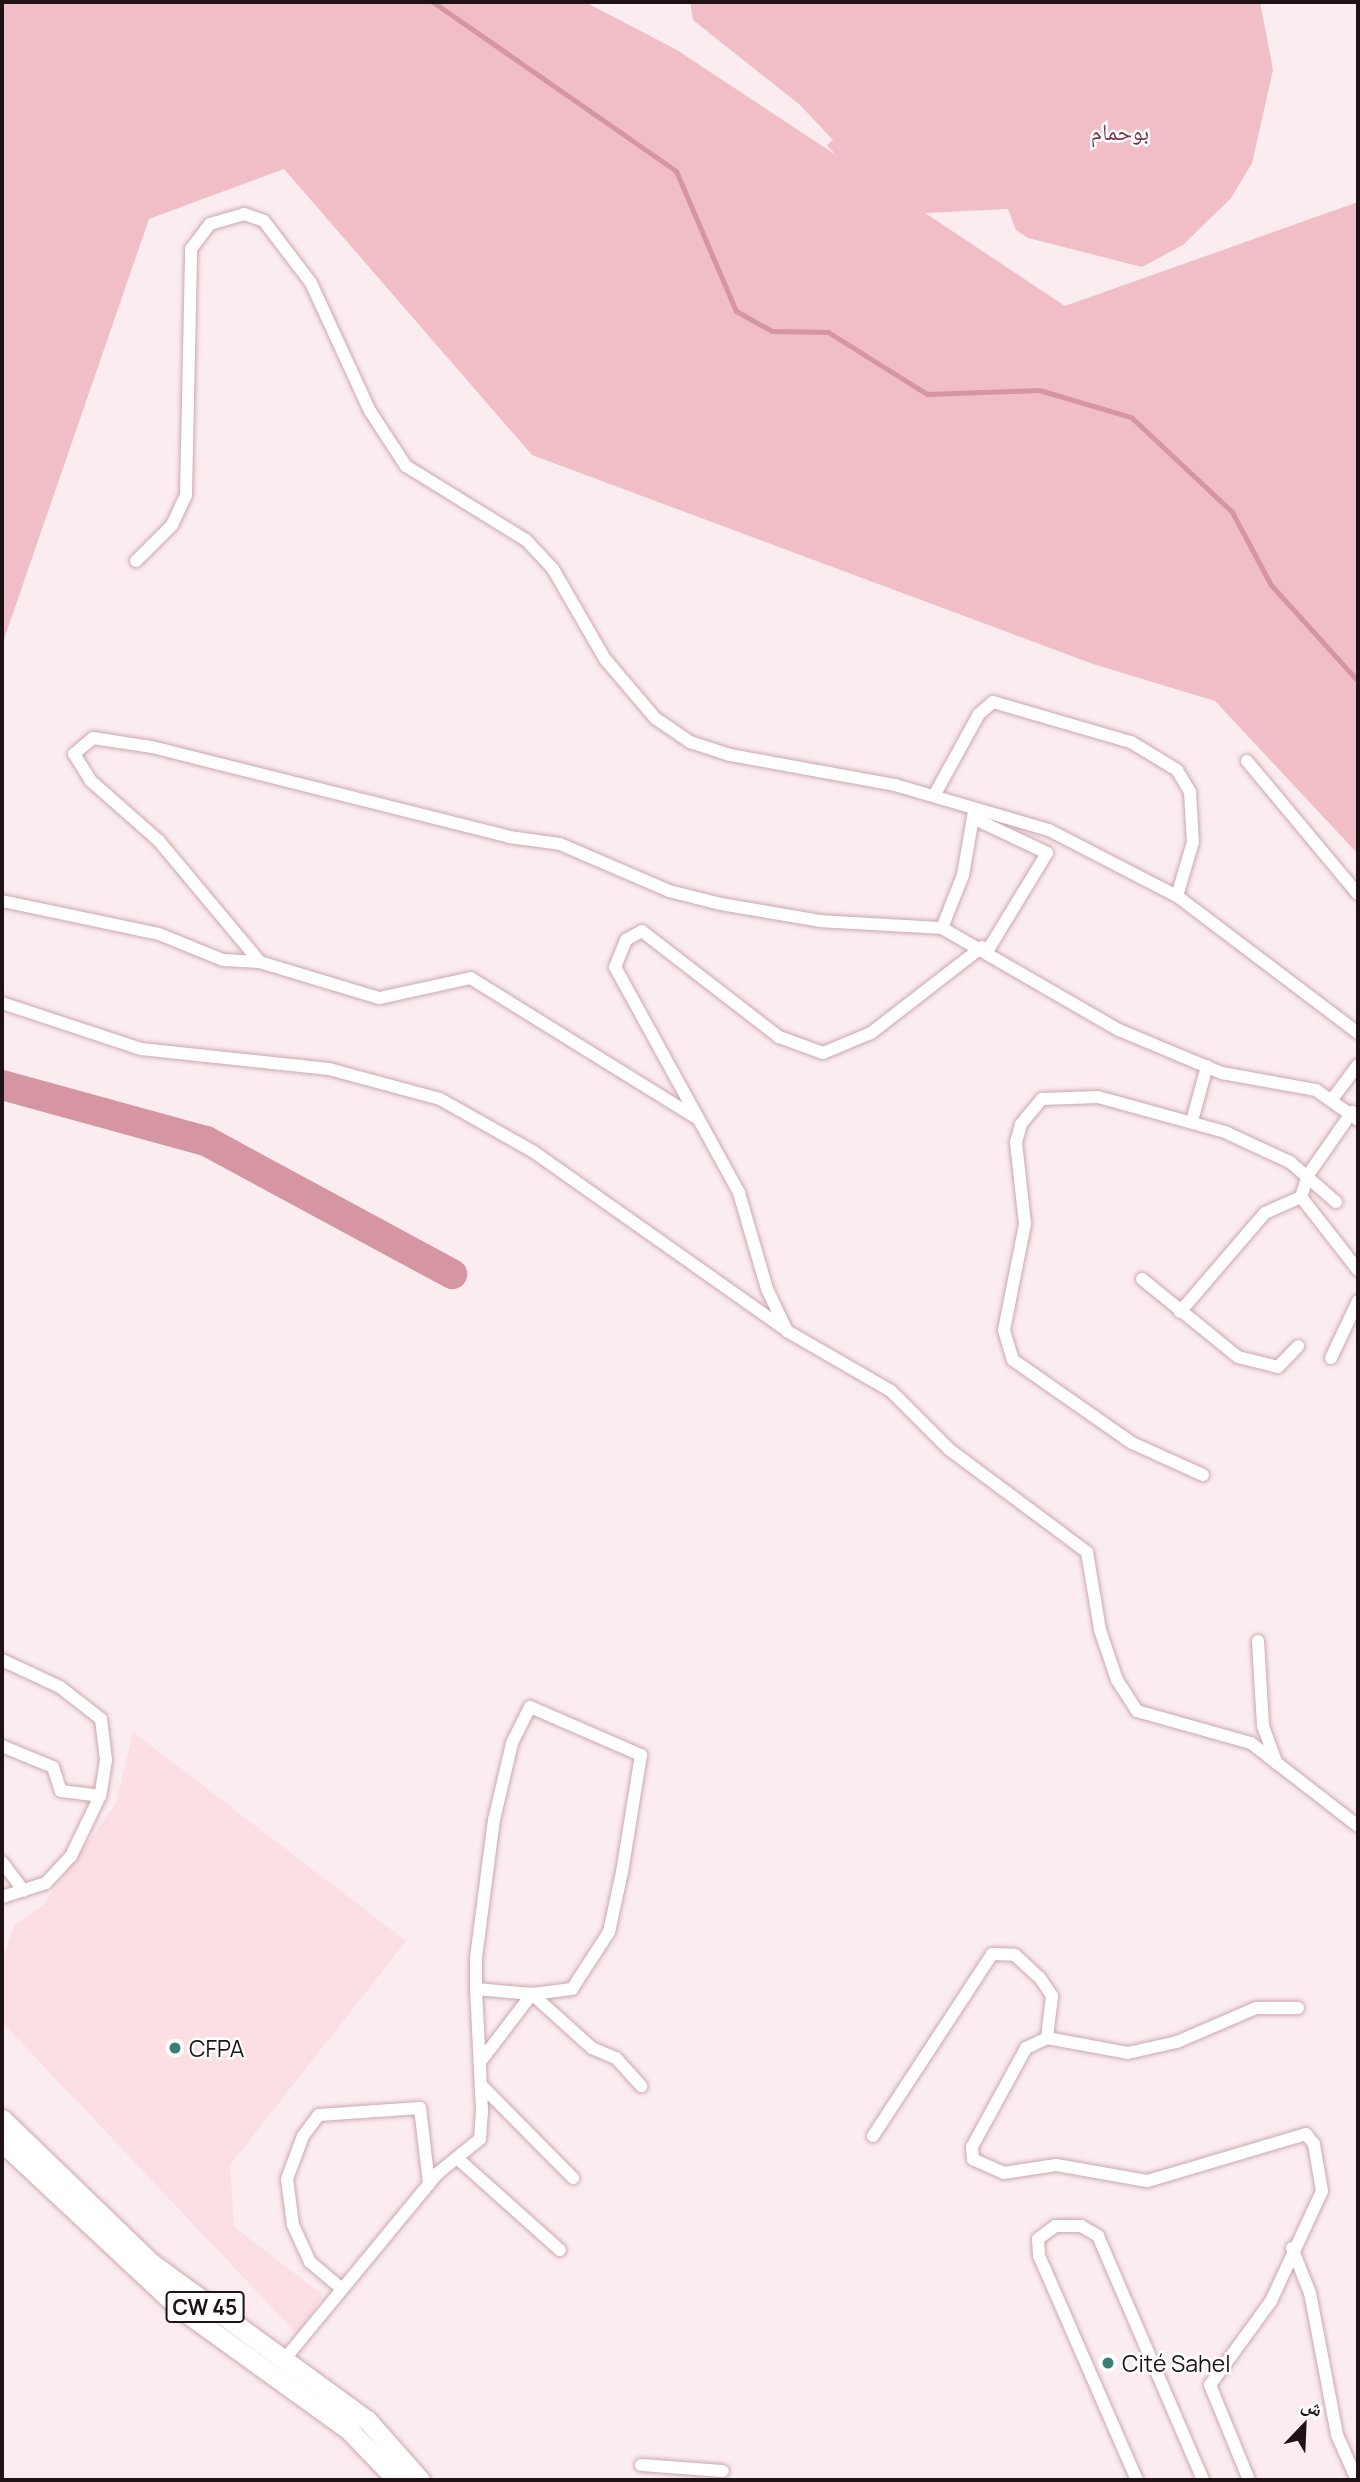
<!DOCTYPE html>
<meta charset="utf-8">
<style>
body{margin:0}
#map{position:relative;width:1360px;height:2482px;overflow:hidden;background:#fbecef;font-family:Manrope,"Noto Naskh Arabic",sans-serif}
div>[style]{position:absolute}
.built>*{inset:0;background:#fbdfe4}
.green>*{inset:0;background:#f1bec8}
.stream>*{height:5px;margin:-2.5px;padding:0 2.5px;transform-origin:2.5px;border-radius:2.5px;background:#d595a2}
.river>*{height:30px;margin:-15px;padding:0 15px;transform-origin:15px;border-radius:15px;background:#d595a2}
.roads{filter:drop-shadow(0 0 2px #cba8ae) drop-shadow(0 0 2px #cba8ae)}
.street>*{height:12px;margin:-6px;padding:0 6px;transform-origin:6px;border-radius:6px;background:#fff}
.primary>*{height:19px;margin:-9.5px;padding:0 9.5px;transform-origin:9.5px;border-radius:9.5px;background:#fff}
.dots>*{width:19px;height:19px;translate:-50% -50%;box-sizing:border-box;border:4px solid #fff;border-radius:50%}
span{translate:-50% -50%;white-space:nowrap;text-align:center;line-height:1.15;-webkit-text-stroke:5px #fff;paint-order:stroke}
.shield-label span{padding:2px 5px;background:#fff;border:2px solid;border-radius:5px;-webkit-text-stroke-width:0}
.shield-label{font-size:21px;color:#1f1215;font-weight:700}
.park-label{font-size:23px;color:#7c3045}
.poi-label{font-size:23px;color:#1f1215}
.left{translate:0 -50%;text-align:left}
.frame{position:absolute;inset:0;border:4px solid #1f1215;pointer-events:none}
.north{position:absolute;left:1269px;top:2391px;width:70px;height:70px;-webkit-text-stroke:5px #fff;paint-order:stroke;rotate:23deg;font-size:19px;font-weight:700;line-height:28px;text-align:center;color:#1f1215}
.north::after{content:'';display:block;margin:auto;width:24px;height:32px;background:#1f1215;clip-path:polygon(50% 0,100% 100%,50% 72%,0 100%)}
</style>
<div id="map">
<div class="built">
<div style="clip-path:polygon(133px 1732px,406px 1941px,230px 2165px,234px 2227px,323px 2295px,297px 2334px,2px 2022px,3px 1959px,14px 1925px,43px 1905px,116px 1803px)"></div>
</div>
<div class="green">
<div style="clip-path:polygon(2px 2px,585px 2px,677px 50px,836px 155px,827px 145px,833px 140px,800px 105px,693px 20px,690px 2px,1260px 2px,1273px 70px,1252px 163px,1231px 198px,1183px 245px,1142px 267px,1028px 238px,1016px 230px,1008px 209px,925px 213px,1065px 306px,1358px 202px,1358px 854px,1215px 701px,1093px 664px,532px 455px,284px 169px,149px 219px,2px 645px)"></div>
</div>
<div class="stream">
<div style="left:433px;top:2px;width:296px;rotate:34.8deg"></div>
<div style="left:676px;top:171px;width:152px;rotate:66.8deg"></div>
<div style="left:736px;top:311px;width:41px;rotate:29.1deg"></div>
<div style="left:772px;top:331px;width:56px;rotate:1deg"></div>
<div style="left:828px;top:332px;width:117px;rotate:32.1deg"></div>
<div style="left:927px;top:394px;width:112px;rotate:-2deg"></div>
<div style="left:1039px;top:390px;width:96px;rotate:16.4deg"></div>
<div style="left:1131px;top:417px;width:139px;rotate:43.2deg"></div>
<div style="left:1232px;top:512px;width:83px;rotate:61.9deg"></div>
<div style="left:1271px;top:585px;width:130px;rotate:47.8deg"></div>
</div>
<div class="river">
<div style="left:2px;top:1085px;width:212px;rotate:15.4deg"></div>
<div style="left:206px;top:1141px;width:280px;rotate:28.4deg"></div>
</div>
<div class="roads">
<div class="street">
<div style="left:136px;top:561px;width:51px;rotate:-45deg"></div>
<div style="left:172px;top:525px;width:33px;rotate:-65deg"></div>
<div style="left:186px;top:495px;width:246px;rotate:-88.8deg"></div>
<div style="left:191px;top:249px;width:31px;rotate:-53deg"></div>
<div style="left:210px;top:224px;width:35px;rotate:-16deg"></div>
<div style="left:244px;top:214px;width:21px;rotate:19deg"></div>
<div style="left:264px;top:221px;width:78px;rotate:52.8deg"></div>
<div style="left:311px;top:283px;width:141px;rotate:65.3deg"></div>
<div style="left:370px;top:411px;width:66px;rotate:56.8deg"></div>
<div style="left:406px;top:466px;width:141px;rotate:31.7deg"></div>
<div style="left:526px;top:540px;width:40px;rotate:47deg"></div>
<div style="left:553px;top:569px;width:104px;rotate:60deg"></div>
<div style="left:605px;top:659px;width:77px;rotate:49.7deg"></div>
<div style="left:655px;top:718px;width:42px;rotate:34.4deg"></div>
<div style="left:690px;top:742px;width:42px;rotate:18deg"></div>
<div style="left:730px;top:755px;width:168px;rotate:10.3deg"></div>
<div style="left:895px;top:785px;width:160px;rotate:16.3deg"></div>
<div style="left:1049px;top:830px;width:144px;rotate:27.3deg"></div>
<div style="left:1177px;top:896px;width:227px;rotate:37.1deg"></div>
<div style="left:1247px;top:761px;width:173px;rotate:50.2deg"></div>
<div style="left:935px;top:794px;width:91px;rotate:-61.2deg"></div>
<div style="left:979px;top:714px;width:18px;rotate:-41deg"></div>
<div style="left:993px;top:702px;width:144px;rotate:16.2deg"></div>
<div style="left:1131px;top:742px;width:54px;rotate:31.3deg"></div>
<div style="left:1177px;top:770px;width:26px;rotate:59deg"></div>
<div style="left:1190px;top:792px;width:50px;rotate:86.6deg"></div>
<div style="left:1193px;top:842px;width:56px;rotate:106.5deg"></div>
<div style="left:973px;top:818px;width:82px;rotate:25.3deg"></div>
<div style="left:1047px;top:853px;width:114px;rotate:121.3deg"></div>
<div style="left:2px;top:901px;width:160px;rotate:11.9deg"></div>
<div style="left:159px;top:934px;width:69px;rotate:22.1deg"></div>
<div style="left:223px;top:960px;width:37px;rotate:3deg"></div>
<div style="left:942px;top:928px;width:57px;rotate:-68.4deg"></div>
<div style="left:963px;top:875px;width:65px;rotate:-80.2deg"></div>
<div style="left:982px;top:947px;width:140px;rotate:142.2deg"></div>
<div style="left:871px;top:1033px;width:52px;rotate:157.4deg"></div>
<div style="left:823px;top:1053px;width:47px;rotate:-160deg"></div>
<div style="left:779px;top:1037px;width:173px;rotate:-142.3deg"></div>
<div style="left:642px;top:931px;width:18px;rotate:151deg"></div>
<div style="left:626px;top:940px;width:29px;rotate:112deg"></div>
<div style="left:615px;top:967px;width:258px;rotate:61.2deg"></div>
<div style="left:739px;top:1193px;width:100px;rotate:73.7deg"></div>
<div style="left:767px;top:1289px;width:47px;rotate:64.5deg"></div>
<div style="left:787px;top:1331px;width:120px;rotate:30deg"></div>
<div style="left:891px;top:1391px;width:83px;rotate:45deg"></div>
<div style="left:950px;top:1450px;width:171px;rotate:36.7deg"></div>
<div style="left:1087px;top:1552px;width:79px;rotate:80.5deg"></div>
<div style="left:1100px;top:1630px;width:53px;rotate:71.2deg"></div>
<div style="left:1117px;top:1680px;width:37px;rotate:57deg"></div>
<div style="left:1137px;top:1711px;width:118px;rotate:15.7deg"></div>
<div style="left:1251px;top:1743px;width:135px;rotate:37.8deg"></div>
<div style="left:2px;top:1003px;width:146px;rotate:18.3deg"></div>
<div style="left:141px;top:1049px;width:189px;rotate:6.1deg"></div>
<div style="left:329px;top:1069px;width:115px;rotate:15.1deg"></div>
<div style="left:440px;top:1099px;width:108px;rotate:29.4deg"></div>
<div style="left:534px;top:1152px;width:309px;rotate:35.2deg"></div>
<div style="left:1333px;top:1098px;width:41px;rotate:-52.9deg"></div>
<div style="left:698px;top:1119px;width:267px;rotate:-148.2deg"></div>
<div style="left:471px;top:978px;width:94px;rotate:167.7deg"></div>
<div style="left:379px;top:998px;width:124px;rotate:-163.2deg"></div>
<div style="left:260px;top:962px;width:158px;rotate:-129.9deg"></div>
<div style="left:159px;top:841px;width:91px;rotate:-138.6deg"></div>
<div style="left:91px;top:781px;width:32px;rotate:-122deg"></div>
<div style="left:74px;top:754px;width:25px;rotate:-40deg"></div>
<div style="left:93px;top:738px;width:60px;rotate:8.7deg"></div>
<div style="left:152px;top:747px;width:368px;rotate:14.1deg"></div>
<div style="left:509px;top:837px;width:51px;rotate:7.8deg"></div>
<div style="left:560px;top:844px;width:119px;rotate:23.3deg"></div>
<div style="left:669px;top:891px;width:54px;rotate:14deg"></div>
<div style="left:721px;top:904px;width:100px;rotate:9.7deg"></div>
<div style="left:820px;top:921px;width:122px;rotate:3.3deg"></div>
<div style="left:942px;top:928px;width:204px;rotate:30deg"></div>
<div style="left:1119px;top:1030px;width:112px;rotate:22.7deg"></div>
<div style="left:1222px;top:1073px;width:96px;rotate:10.3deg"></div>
<div style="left:1316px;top:1090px;width:52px;rotate:35.5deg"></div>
<div style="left:1192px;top:1121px;width:57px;rotate:-74.7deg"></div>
<div style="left:1301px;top:1197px;width:93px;rotate:52deg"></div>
<div style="left:1142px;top:1279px;width:124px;rotate:39.1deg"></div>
<div style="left:1238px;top:1357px;width:41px;rotate:14deg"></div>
<div style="left:1278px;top:1367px;width:29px;rotate:-46deg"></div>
<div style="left:1180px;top:1312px;width:130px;rotate:-49.4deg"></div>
<div style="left:1265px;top:1213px;width:39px;rotate:-24deg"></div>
<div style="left:1301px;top:1197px;width:23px;rotate:-72deg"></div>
<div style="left:1308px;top:1175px;width:77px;rotate:-55.1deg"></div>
<div style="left:1331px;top:1358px;width:63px;rotate:-64.7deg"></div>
<div style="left:1203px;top:1475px;width:78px;rotate:-155.7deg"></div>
<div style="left:1132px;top:1443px;width:145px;rotate:-145.1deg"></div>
<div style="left:1013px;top:1360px;width:31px;rotate:-107deg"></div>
<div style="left:1004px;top:1330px;width:108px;rotate:-78.8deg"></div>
<div style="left:1025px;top:1224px;width:82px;rotate:-96.3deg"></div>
<div style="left:1016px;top:1142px;width:19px;rotate:-74deg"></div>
<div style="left:1021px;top:1124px;width:33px;rotate:-50deg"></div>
<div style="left:1042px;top:1099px;width:56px;rotate:-2deg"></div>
<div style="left:1098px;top:1097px;width:132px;rotate:15.4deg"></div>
<div style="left:1225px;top:1132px;width:72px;rotate:24.8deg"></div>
<div style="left:1290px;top:1162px;width:61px;rotate:41deg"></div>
<div style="left:1258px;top:1641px;width:85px;rotate:86.6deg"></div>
<div style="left:1263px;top:1726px;width:40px;rotate:69.8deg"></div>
<div style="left:2px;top:1660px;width:64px;rotate:25deg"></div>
<div style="left:60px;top:1687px;width:52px;rotate:38deg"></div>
<div style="left:101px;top:1719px;width:41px;rotate:83deg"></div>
<div style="left:106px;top:1760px;width:36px;rotate:99deg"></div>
<div style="left:100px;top:1796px;width:67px;rotate:115.8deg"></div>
<div style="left:71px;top:1856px;width:37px;rotate:133deg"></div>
<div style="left:46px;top:1883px;width:46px;rotate:162.3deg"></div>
<div style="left:2px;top:1746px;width:55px;rotate:22.4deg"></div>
<div style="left:53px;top:1767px;width:25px;rotate:72deg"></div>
<div style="left:61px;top:1791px;width:39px;rotate:7deg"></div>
<div style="left:2px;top:1862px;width:36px;rotate:53deg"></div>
<div style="left:480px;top:2062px;width:86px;rotate:-52.6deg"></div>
<div style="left:532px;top:1994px;width:81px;rotate:42deg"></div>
<div style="left:592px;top:2048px;width:26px;rotate:23deg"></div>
<div style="left:616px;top:2058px;width:38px;rotate:48deg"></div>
<div style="left:481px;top:2085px;width:131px;rotate:45.3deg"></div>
<div style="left:873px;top:2136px;width:217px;rotate:-56.8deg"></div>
<div style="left:992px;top:1954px;width:23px;rotate:2deg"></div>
<div style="left:1015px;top:1955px;width:34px;rotate:43deg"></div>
<div style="left:1040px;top:1978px;width:22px;rotate:56deg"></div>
<div style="left:1052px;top:1996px;width:42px;rotate:96.8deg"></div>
<div style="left:457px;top:2158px;width:138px;rotate:41.8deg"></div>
<div style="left:1292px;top:2248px;width:48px;rotate:68.2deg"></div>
<div style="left:1310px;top:2293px;width:145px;rotate:79.2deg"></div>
<div style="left:1337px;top:2435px;width:49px;rotate:66deg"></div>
<div style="left:342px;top:2289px;width:42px;rotate:-139.8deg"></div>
<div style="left:310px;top:2262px;width:41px;rotate:-114.7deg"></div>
<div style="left:293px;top:2225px;width:46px;rotate:-97.4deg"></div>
<div style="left:287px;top:2179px;width:46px;rotate:-69.6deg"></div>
<div style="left:303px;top:2136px;width:26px;rotate:-53deg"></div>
<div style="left:319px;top:2115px;width:101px;rotate:-4deg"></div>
<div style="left:420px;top:2108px;width:77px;rotate:83.2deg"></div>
<div style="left:283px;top:2361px;width:244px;rotate:-50.5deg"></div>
<div style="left:438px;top:2173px;width:54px;rotate:-39deg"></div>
<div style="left:480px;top:2139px;width:28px;rotate:-86deg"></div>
<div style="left:482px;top:2111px;width:122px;rotate:-92.8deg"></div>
<div style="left:476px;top:1989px;width:31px;rotate:-90deg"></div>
<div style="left:476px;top:1958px;width:139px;rotate:-82.6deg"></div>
<div style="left:494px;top:1820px;width:79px;rotate:-76.8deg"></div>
<div style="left:512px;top:1743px;width:40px;rotate:-63.4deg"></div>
<div style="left:530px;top:1707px;width:121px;rotate:23.4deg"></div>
<div style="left:641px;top:1755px;width:119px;rotate:99.2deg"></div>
<div style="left:622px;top:1872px;width:61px;rotate:102.2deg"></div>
<div style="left:609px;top:1932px;width:68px;rotate:123deg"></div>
<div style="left:572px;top:1989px;width:40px;rotate:172.9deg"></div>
<div style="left:532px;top:1994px;width:56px;rotate:-174.9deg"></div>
<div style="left:641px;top:2465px;width:82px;rotate:4.2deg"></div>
<div style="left:1137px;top:2480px;width:244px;rotate:-113.6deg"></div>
<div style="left:1039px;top:2256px;width:17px;rotate:-93deg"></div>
<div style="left:1038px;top:2239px;width:21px;rotate:-37deg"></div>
<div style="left:1055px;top:2226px;width:26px"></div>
<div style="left:1081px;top:2226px;width:20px;rotate:30deg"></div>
<div style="left:1098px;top:2236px;width:266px;rotate:66.7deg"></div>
<div style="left:1249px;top:2480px;width:103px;rotate:-112.3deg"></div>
<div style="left:1210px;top:2385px;width:104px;rotate:-54deg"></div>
<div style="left:1271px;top:2301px;width:121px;rotate:-65.1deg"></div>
<div style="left:1322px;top:2191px;width:48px;rotate:-99.7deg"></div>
<div style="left:1314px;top:2144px;width:13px;rotate:-129deg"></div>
<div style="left:1306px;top:2134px;width:166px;rotate:163.5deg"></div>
<div style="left:1147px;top:2181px;width:92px;rotate:-170deg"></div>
<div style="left:1056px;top:2165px;width:53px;rotate:171.3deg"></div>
<div style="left:1004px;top:2173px;width:34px;rotate:-156deg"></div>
<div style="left:973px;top:2159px;width:12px;rotate:-95deg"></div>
<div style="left:972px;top:2147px;width:113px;rotate:-61.4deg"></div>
<div style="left:1026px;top:2048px;width:23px;rotate:-25deg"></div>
<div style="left:1047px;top:2038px;width:82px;rotate:10.5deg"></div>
<div style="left:1128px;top:2053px;width:50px;rotate:-12.7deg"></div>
<div style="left:1177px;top:2042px;width:86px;rotate:-23.3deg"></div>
<div style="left:1256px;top:2008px;width:42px"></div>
</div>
<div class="primary">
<div style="left:2px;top:2119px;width:206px;rotate:44deg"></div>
<div style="left:150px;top:2262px;width:268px;rotate:36.1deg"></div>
<div style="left:367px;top:2420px;width:80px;rotate:48.5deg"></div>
<div style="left:2px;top:2142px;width:240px;rotate:43.1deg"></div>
<div style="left:177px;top:2306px;width:212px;rotate:35.8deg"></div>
<div style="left:349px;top:2430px;width:69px;rotate:46.2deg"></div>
</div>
</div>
<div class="dots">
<div style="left:175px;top:2048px;background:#397e74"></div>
<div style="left:1108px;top:2363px;background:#397e74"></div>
</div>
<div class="shield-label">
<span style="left:205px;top:2307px">CW 45</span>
</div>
<div class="park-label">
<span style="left:1120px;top:131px">بوحمام</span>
</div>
<div class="poi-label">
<span class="left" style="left:189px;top:2048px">CFPA</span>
<span class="left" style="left:1122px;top:2363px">Cité Sahel</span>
</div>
<div class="frame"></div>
<div class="north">ش</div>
</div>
